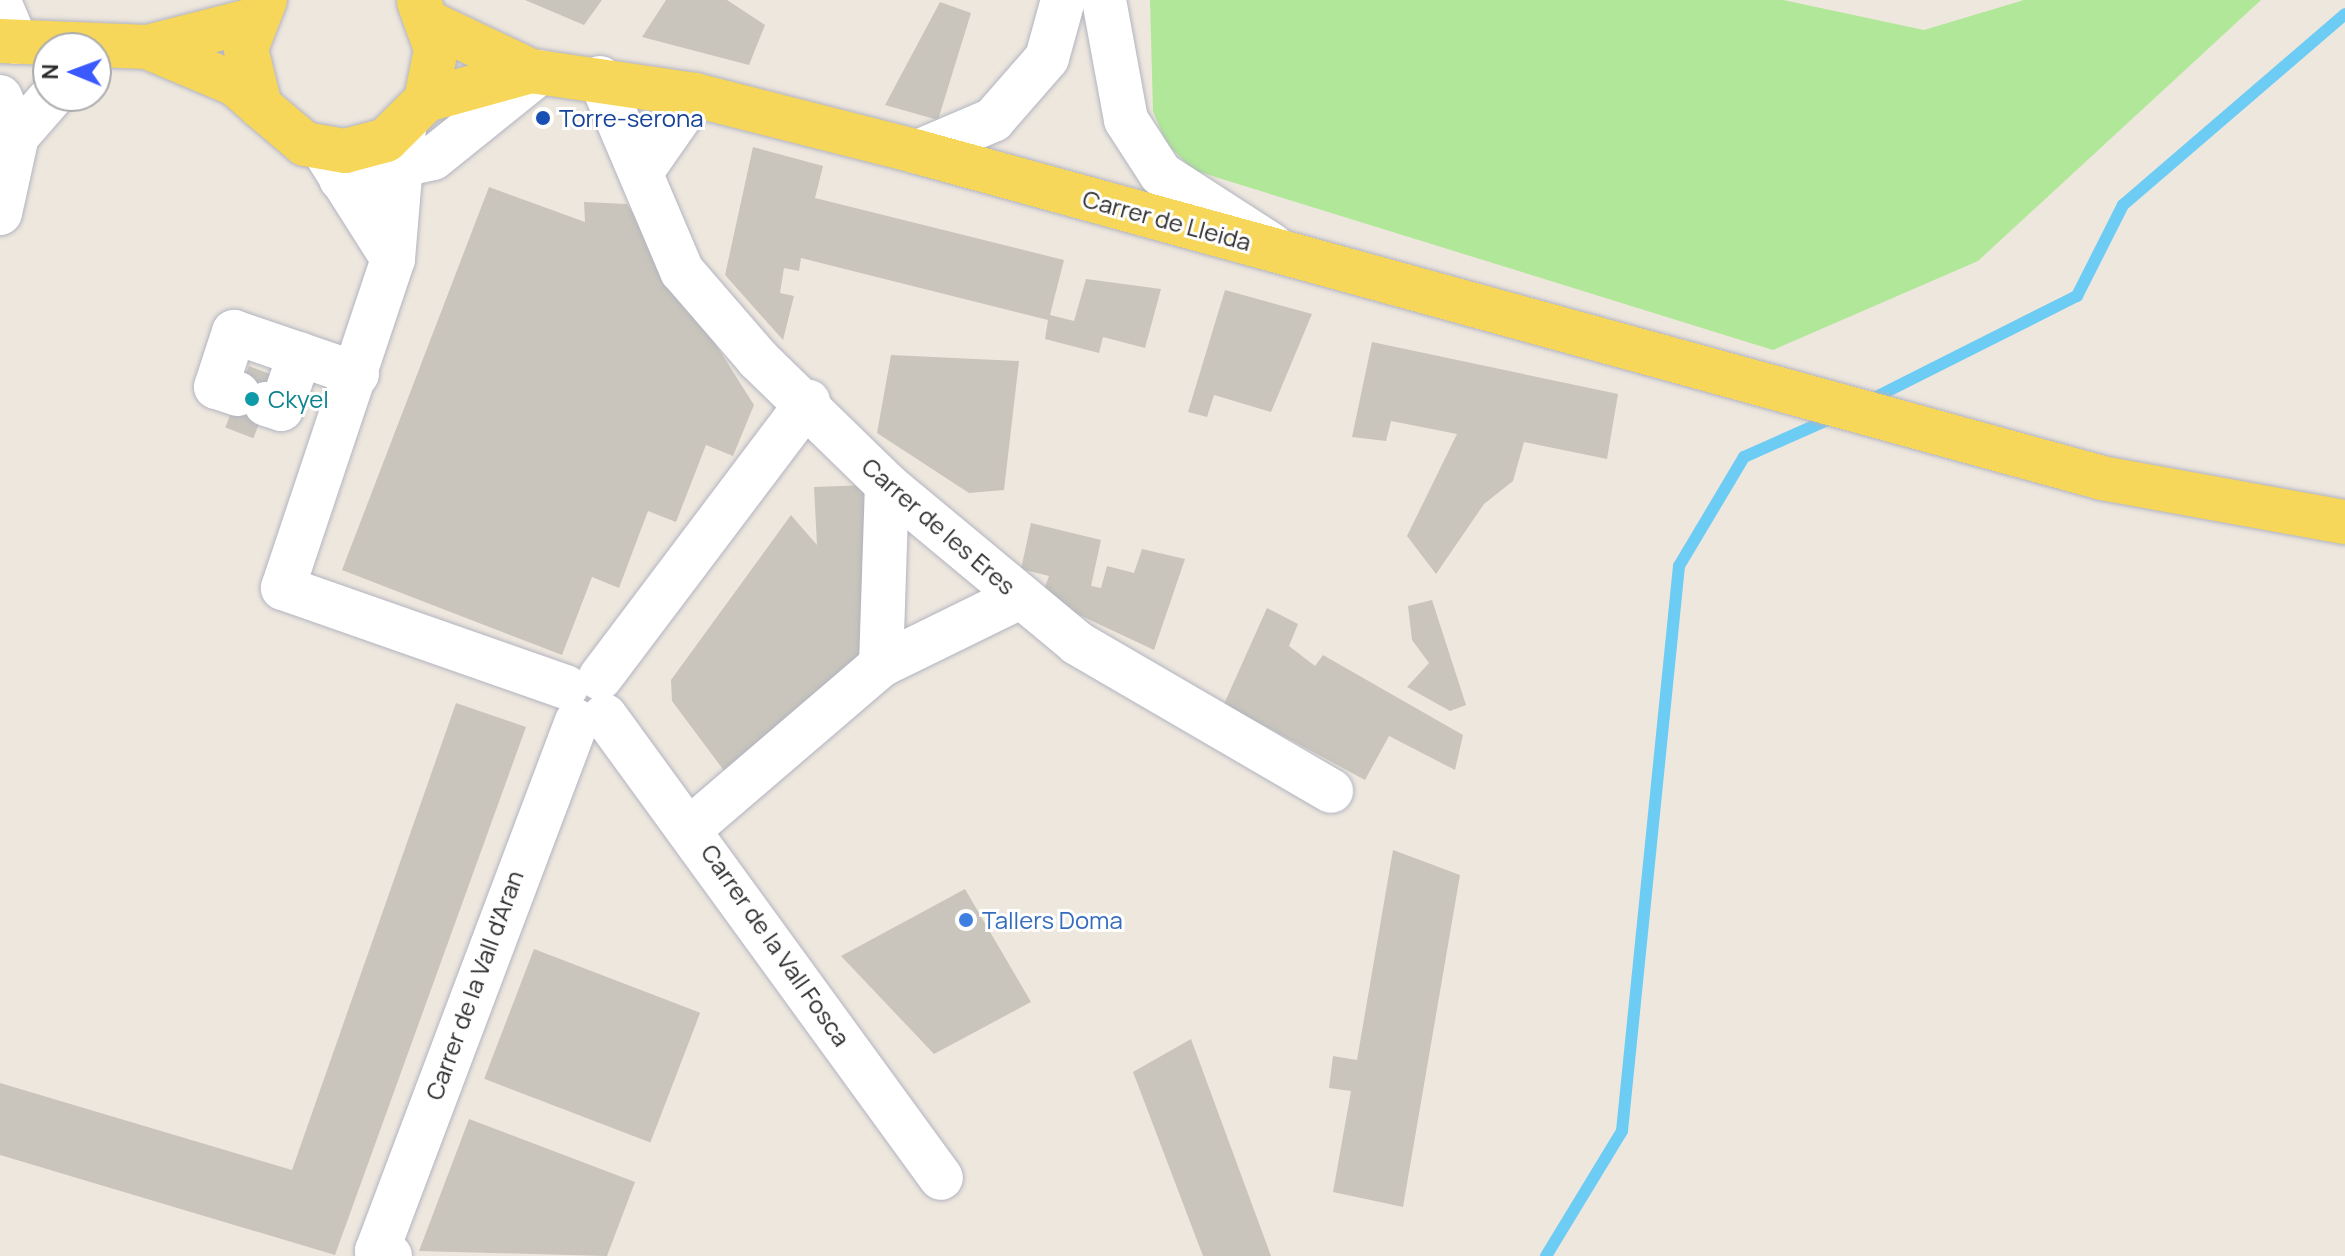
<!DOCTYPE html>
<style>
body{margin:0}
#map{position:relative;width:2345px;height:1256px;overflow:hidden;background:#eee7de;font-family:Manrope,sans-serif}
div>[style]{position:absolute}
.green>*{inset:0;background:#b1e798}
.stream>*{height:12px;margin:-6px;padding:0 6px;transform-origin:6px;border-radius:6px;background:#6dccf4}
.building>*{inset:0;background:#c9c5bc;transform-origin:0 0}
.roads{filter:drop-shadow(0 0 2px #b2b4c0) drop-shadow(0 0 2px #b2b4c0)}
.minor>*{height:44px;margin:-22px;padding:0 22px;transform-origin:22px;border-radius:22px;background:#fff}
.major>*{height:44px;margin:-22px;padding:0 22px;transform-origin:22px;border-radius:22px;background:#f7d75a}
.dots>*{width:22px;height:22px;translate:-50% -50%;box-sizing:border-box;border:4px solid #fff;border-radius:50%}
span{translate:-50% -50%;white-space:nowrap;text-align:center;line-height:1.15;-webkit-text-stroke:6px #fff;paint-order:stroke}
.transit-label{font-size:24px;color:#164399}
.left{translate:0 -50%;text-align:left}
.street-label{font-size:24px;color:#2c2c2c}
.culture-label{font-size:24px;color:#0d838f}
.shop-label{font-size:24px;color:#366cbe}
.north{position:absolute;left:32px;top:32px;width:80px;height:80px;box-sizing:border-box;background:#fff;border:2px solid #ababab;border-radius:50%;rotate:271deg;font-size:22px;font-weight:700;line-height:32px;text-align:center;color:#2c2c2c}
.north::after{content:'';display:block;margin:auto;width:28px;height:36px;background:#3a59ff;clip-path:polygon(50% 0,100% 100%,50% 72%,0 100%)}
</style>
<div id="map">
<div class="green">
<div style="clip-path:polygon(1150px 0,1783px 0,1924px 30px,2024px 0,2261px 0,1978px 261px,1773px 350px,1193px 170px,1166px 143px,1153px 111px)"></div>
</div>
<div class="stream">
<div style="left:1870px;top:400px;width:232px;rotate:-26.7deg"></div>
<div style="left:2077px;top:296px;width:102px;rotate:-63.2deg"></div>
<div style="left:2123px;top:205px;width:293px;rotate:-40.7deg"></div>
<div style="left:1546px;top:1256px;width:146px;rotate:-58.7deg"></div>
<div style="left:1622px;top:1131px;width:568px;rotate:-84.24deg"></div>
<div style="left:1679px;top:566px;width:127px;rotate:-59.2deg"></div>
<div style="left:1744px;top:457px;width:96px;rotate:-23.9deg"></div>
</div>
<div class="building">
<div style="clip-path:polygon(525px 0,602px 0,584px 25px)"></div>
<div style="clip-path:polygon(666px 0,727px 0,765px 25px,749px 65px,642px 37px)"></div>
<div style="clip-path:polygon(940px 2px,971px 13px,938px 120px,885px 105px)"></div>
<div style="clip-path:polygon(753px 147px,823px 166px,815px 198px,1064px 260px,1050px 315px,1074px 321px,1086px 279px,1161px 289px,1145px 348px,1103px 337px,1099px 353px,1045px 339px,1048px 320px,801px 258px,799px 271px,784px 268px,780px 293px,794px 296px,783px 340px,725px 275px)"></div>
<div style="clip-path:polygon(489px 187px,585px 222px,584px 202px,627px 204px,754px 405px,733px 456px,706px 445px,676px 522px,648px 511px,619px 588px,592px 577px,562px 655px,342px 570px)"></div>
<div style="clip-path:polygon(1225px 290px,1312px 314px,1271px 412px,1214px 395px,1207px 417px,1188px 412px)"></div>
<div style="clip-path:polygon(1372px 342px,1618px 394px,1607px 459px,1524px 442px,1513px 481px,1484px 504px,1436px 574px,1407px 536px,1457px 434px,1391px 421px,1386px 441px,1352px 437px)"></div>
<div style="clip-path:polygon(891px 355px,1019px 361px,1004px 490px,969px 493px,877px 433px)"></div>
<div style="left:249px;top:366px;width:30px;height:66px;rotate:21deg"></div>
<div style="clip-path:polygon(867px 485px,874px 652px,725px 772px,672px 701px,671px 680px,791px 515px,817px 545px,814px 487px)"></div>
<div style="clip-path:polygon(1031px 523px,1101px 540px,1091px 586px,1101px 588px,1107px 566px,1134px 573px,1142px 549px,1185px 559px,1154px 650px,1041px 597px,1049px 576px,1021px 569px)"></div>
<div style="clip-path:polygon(1432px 600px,1466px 705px,1450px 711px,1407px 687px,1429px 663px,1412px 640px,1408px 606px)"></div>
<div style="clip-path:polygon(1267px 608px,1298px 624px,1289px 646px,1315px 666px,1323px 655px,1463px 735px,1455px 770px,1389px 736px,1365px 780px,1224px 704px)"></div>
<div style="clip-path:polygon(456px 703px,526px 727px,335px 1255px,0 1155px,0 1083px,292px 1170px)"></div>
<div style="clip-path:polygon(1393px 850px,1460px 875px,1403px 1207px,1333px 1192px,1351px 1091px,1329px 1088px,1333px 1056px,1357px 1060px)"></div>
<div style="clip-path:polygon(965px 889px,1031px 1002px,934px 1054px,841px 956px)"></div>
<div style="left:534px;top:949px;width:178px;height:139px;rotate:21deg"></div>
<div style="clip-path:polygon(1191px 1039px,1271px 1256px,1203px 1256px,1133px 1072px)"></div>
<div style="clip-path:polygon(469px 1119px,635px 1182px,607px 1256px,419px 1251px)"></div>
</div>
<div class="roads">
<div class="minor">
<div style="left:1104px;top:0;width:122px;rotate:79.6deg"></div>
<div style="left:1126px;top:120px;width:64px;rotate:57.1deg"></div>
<div style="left:1161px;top:174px;width:131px;rotate:32.8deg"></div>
<div style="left:0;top:4px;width:41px;rotate:67.2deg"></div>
<div style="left:600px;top:78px;width:210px;rotate:67deg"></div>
<div style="left:682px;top:271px;width:116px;rotate:49.2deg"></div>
<div style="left:758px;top:359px;width:180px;rotate:44.3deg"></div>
<div style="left:887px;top:485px;width:247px;rotate:39.7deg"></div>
<div style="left:1077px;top:643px;width:294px;rotate:30.2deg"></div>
<div style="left:0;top:97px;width:43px;rotate:66.4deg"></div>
<div style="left:404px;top:128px;width:131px;rotate:94.8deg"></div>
<div style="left:393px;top:259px;width:347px;rotate:108.5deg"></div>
<div style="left:283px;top:588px;width:300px;rotate:19.3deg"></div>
<div style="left:918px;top:152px;width:82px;rotate:-23.1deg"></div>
<div style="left:993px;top:120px;width:82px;rotate:-48.9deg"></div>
<div style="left:1047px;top:58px;width:60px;rotate:-74.6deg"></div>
<div style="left:327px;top:155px;width:123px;rotate:57.6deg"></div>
<div style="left:644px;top:168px;width:89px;rotate:-55.1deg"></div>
<div style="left:341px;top:179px;width:94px;rotate:-12.9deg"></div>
<div style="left:433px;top:158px;width:137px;rotate:-38.8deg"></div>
<div style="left:0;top:213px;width:79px;rotate:-77.6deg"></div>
<div style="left:17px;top:136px;width:53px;rotate:-48.8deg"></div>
<div style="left:238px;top:394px;width:23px;rotate:-162deg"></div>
<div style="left:216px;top:387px;width:58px;rotate:-71.9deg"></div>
<div style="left:234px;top:332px;width:130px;rotate:18.9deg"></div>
<div style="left:266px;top:404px;width:16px;rotate:18deg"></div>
<div style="left:281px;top:409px;width:58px;rotate:-70.9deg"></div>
<div style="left:881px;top:665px;width:155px;rotate:-26.1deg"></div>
<div style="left:600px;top:678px;width:346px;rotate:-53deg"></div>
<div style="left:605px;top:716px;width:571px;rotate:53.97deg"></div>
<div style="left:692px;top:827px;width:249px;rotate:-40.6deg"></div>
<div style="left:881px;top:665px;width:180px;rotate:-88.1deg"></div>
<div style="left:390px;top:1256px;width:14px;rotate:-159deg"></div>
<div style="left:377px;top:1251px;width:566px;rotate:-69.33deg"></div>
</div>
<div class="major">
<div style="left:265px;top:0;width:53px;rotate:111.2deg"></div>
<div style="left:246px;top:49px;width:59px;rotate:76.2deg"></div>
<div style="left:260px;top:106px;width:59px;rotate:40.2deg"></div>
<div style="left:305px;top:144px;width:41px;rotate:9.9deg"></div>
<div style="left:345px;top:151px;width:42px;rotate:-15deg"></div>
<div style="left:386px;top:140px;width:57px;rotate:-45deg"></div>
<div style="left:426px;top:100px;width:52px;rotate:-78.9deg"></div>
<div style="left:436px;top:49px;width:50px;rotate:-109.9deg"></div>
<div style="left:430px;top:23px;width:112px;rotate:25.4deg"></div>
<div style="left:531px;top:71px;width:166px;rotate:8.3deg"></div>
<div style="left:695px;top:95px;width:230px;rotate:14.3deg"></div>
<div style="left:918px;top:152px;width:1228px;rotate:15.39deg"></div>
<div style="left:2102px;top:478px;width:247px;rotate:10.3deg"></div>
<div style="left:0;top:41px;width:147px;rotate:2.3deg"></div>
<div style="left:147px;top:47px;width:109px;rotate:-14.3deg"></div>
<div style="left:147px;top:47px;width:95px;rotate:22.8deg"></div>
<div style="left:235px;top:84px;width:33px;rotate:41deg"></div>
<div style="left:426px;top:100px;width:109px;rotate:-15.4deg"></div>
</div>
</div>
<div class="dots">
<div style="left:543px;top:118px;background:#1a4fb4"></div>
<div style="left:252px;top:399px;background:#0f9aa8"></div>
<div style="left:966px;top:920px;background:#3f7fe0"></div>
</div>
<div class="transit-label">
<span class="left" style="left:559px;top:118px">Torre-serona</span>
</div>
<div class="street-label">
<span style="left:1167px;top:220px;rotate:15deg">Carrer de Lleida</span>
<span style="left:939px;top:526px;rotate:41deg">Carrer de les Eres</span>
<span style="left:776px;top:945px;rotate:55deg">Carrer de la Vall Fosca</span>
<span style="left:474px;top:985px;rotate:-70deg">Carrer de la Vall d'Aran</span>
</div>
<div class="culture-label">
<span class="left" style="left:268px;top:399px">Ckyel</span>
</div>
<div class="shop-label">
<span class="left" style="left:982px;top:920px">Tallers Doma</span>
</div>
<div class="north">N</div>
</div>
